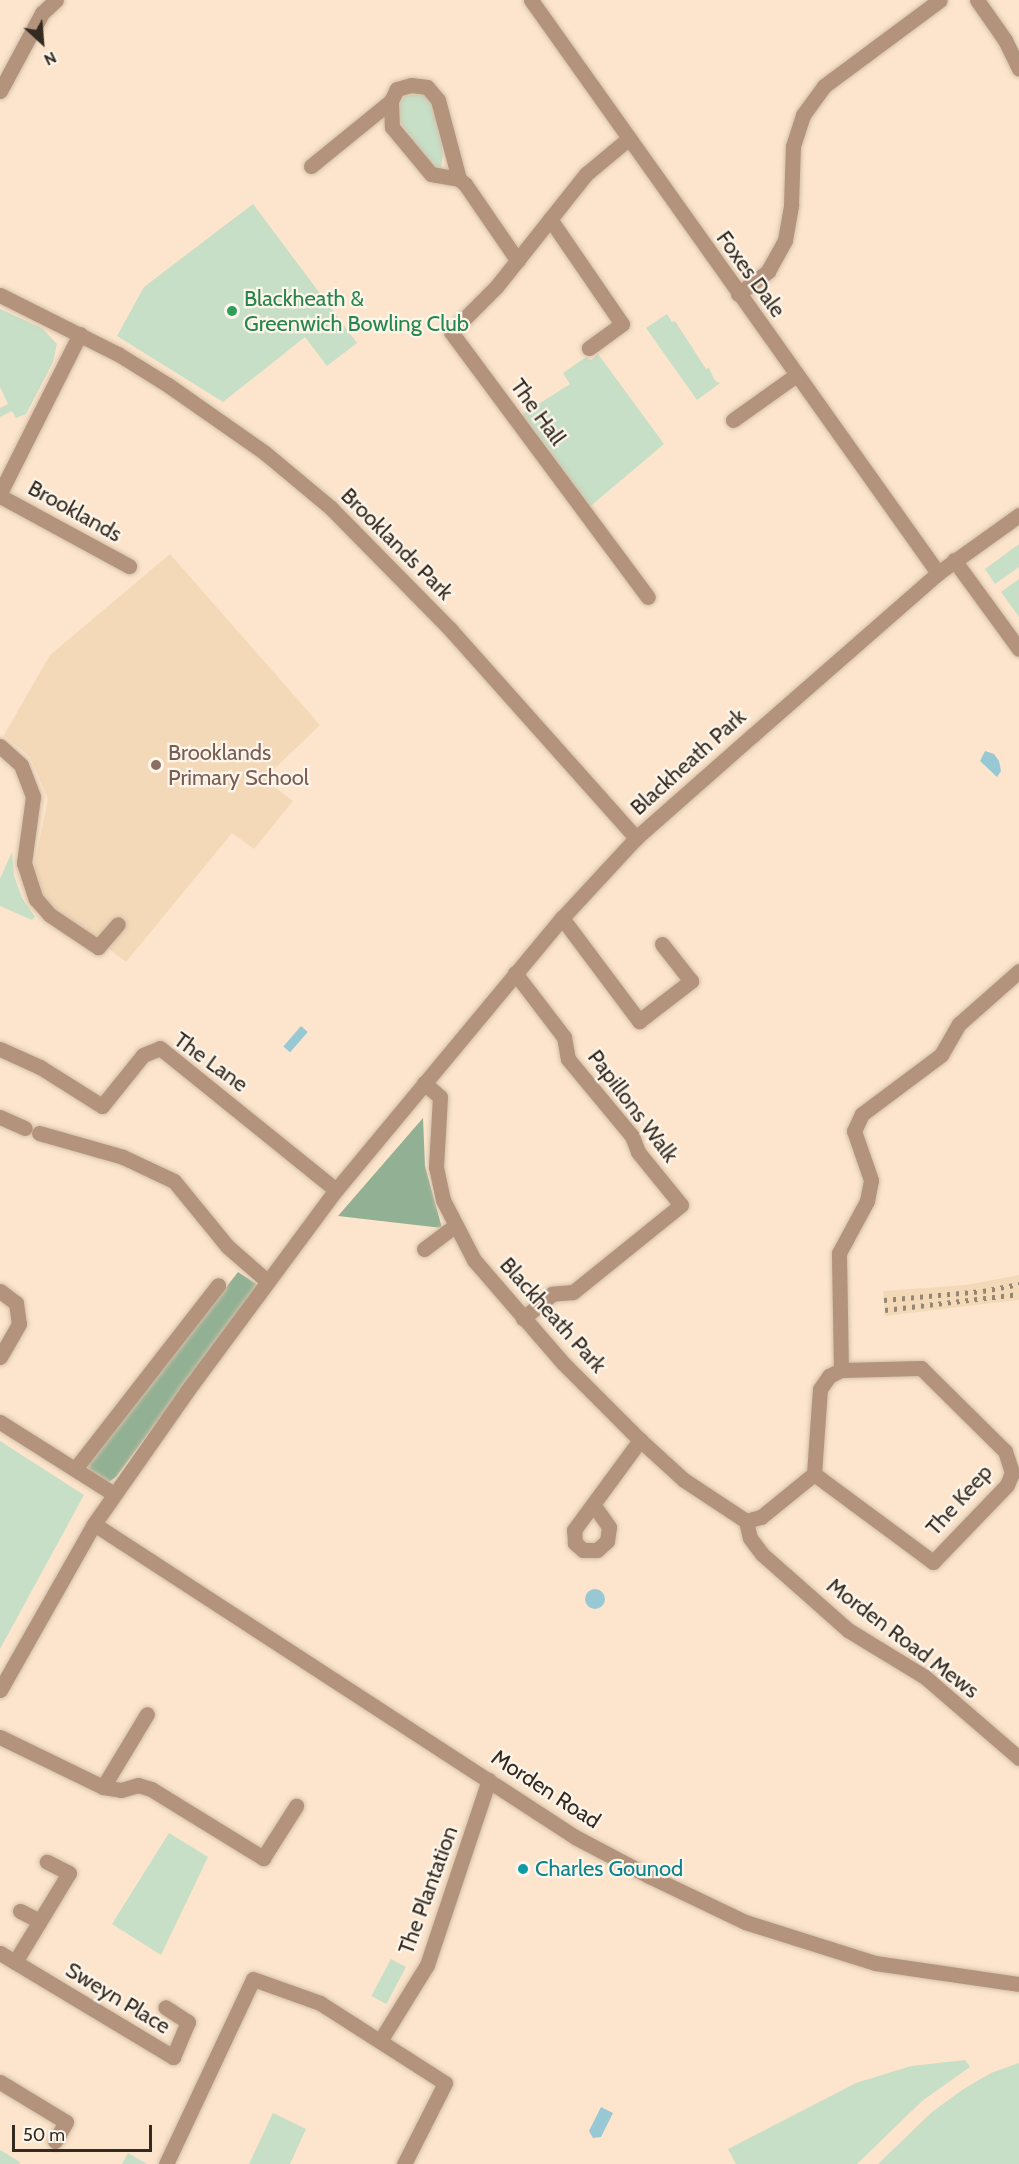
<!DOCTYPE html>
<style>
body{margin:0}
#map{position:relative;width:1019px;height:2164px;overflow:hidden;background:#fce5cc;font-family:Cabin,sans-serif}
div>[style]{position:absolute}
.built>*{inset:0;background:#f4d9b9}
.green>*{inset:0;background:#c6dfc6;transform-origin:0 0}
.forest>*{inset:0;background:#92b093}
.water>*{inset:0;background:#98c8d4;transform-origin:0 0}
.round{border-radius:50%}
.roads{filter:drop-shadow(0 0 2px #d4c0aa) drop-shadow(0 0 2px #d4c0aa)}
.minor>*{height:15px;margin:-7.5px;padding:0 7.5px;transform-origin:7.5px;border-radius:7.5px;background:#b4937d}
.rail>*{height:4.5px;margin-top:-2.25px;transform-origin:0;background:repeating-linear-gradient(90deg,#958674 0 3px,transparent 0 9px)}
.dots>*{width:16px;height:16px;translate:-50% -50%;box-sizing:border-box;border:3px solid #fef5eb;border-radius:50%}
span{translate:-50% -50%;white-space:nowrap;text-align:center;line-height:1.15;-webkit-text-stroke:4.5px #fef5eb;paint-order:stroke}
.street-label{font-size:22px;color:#332b21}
.leisure-label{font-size:22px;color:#27864d}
.left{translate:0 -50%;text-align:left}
.education-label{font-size:22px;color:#785e54}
.culture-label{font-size:22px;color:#0d838f}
.north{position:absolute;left:12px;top:12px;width:60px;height:60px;-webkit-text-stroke:4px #fef5eb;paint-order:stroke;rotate:154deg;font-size:16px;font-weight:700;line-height:24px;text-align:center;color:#332b21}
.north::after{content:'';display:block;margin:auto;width:21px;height:27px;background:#332b21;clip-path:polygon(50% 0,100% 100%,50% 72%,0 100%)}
.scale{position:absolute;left:12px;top:2125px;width:140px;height:27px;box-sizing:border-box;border:3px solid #332b21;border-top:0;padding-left:8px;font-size:18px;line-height:21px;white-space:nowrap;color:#332b21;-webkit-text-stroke:4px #fef5eb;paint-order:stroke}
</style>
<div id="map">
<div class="built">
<div style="clip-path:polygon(170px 554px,320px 725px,269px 774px,268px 782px,293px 801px,254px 849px,232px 833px,126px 962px,86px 931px,56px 914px,45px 899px,34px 867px,48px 799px,30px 757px,4px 735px,50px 655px)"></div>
<div style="clip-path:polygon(1019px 1275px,1019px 1300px,885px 1316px,883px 1291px,966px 1285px)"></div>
</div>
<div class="green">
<div style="clip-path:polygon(417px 94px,425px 96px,437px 113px,443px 154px,441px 168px,432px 166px,400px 122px,400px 101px,406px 95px)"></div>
<div style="clip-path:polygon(253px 204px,357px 343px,327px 366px,305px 337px,223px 402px,117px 336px,144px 287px)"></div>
<div style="clip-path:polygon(0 309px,42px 328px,57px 344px,53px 362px,26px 414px,16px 418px,12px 411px,0 417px,0 408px,8px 404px,0 387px)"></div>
<div style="clip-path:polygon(667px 314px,672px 322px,675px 321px,706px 369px,709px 368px,715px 381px,720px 383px,697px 400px,646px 328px)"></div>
<div style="clip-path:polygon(598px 354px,664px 444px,587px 509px,518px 417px,570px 384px,563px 373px,586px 357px,591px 360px)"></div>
<div style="clip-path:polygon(1019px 544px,1019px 567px,995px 584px,985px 569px)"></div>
<div style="clip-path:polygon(1019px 579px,1019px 617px,1001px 592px)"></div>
<div style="clip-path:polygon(12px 852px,14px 876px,22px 898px,35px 917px,32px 920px,0 906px,0 879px)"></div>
<div style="clip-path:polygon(0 1441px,84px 1495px,0 1649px)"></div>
<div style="clip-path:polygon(169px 1833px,208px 1857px,161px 1955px,112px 1924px)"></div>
<div style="left:391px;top:1959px;width:17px;height:42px;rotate:28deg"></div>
<div style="clip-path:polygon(965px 2060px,970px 2067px,922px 2101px,857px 2164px,736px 2164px,728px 2149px,856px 2083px,911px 2066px)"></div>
<div style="clip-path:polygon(1019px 2063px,1019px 2164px,878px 2164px,932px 2112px,962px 2090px,991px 2073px)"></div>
<div style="clip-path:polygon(273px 2113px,306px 2129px,290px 2164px,249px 2164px)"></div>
<div style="clip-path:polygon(0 2150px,20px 2162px,19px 2164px,0 2164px)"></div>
<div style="clip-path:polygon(128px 2153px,147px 2164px,122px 2164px)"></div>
</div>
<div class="forest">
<div style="clip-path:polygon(423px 1118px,425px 1166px,442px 1228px,338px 1216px)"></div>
<div style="clip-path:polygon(238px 1272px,258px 1285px,116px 1477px,109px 1482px,85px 1468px)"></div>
</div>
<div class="water">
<div style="clip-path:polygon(985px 751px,994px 754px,999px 761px,1001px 771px,997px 777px,980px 761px)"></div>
<div style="left:301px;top:1026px;width:9px;height:27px;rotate:41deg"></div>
<div class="round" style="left:585px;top:1589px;width:20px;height:20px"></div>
<div style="clip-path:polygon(601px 2107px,613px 2113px,601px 2137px,593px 2138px,589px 2131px)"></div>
</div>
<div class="roads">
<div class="minor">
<div style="left:531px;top:0;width:703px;rotate:54.61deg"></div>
<div style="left:977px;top:0;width:49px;rotate:55deg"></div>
<div style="left:1005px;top:40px;width:32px;rotate:64deg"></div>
<div style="left:0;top:91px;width:89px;rotate:-61.7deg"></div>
<div style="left:42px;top:13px;width:19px;rotate:-43deg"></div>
<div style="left:628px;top:139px;width:55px;rotate:140.2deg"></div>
<div style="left:586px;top:174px;width:143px;rotate:128.5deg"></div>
<div style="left:497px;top:286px;width:65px;rotate:135deg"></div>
<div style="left:451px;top:332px;width:330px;rotate:53.4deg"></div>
<div style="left:311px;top:166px;width:103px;rotate:-39.1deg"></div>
<div style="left:459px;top:179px;width:82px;rotate:-104.9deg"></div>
<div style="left:438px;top:100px;width:17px;rotate:-130deg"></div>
<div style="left:427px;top:87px;width:16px;rotate:-173deg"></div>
<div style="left:411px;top:85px;width:15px;rotate:164deg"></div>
<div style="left:397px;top:89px;width:13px;rotate:117deg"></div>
<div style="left:391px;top:101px;width:26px;rotate:88deg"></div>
<div style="left:392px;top:127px;width:61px;rotate:50.3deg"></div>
<div style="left:431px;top:174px;width:28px;rotate:10deg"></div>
<div style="left:459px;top:179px;width:8px;rotate:40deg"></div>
<div style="left:465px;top:184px;width:93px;rotate:55.5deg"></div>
<div style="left:550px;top:219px;width:127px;rotate:55.6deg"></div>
<div style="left:622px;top:324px;width:41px;rotate:144deg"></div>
<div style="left:738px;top:294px;width:38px;rotate:-37deg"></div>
<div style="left:768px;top:271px;width:35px;rotate:-61deg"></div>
<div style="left:785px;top:240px;width:36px;rotate:-80deg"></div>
<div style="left:791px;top:205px;width:59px;rotate:-88.1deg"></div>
<div style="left:793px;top:146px;width:33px;rotate:-72deg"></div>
<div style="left:803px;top:115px;width:36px;rotate:-54deg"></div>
<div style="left:824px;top:86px;width:144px;rotate:-36.6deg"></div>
<div style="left:0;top:295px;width:132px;rotate:26.6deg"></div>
<div style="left:118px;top:354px;width:59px;rotate:31.8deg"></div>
<div style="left:168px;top:385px;width:118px;rotate:35deg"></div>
<div style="left:265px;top:453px;width:86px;rotate:39.8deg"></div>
<div style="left:331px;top:508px;width:170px;rotate:45.5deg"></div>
<div style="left:450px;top:629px;width:280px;rotate:48.3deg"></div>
<div style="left:733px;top:420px;width:77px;rotate:-35.5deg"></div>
<div style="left:0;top:493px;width:178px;rotate:-63.3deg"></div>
<div style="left:0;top:496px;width:147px;rotate:28.5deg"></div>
<div style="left:954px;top:560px;width:110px;rotate:53.9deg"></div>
<div style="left:0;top:746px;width:28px;rotate:42deg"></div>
<div style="left:21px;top:765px;width:34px;rotate:69deg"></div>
<div style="left:33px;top:797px;width:67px;rotate:97.8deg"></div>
<div style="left:24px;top:863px;width:38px;rotate:72deg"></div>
<div style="left:36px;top:899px;width:21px;rotate:49deg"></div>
<div style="left:50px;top:915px;width:58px;rotate:33.7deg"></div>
<div style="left:98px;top:947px;width:30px;rotate:-49deg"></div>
<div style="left:562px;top:918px;width:129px;rotate:53.2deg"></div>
<div style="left:639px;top:1021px;width:66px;rotate:-37.6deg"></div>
<div style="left:691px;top:981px;width:47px;rotate:-128.1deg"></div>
<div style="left:515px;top:973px;width:81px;rotate:52.6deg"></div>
<div style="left:564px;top:1037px;width:22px;rotate:80deg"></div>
<div style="left:568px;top:1059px;width:100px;rotate:50.3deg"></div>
<div style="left:632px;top:1136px;width:17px;rotate:69deg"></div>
<div style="left:638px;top:1152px;width:68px;rotate:50.9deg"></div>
<div style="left:681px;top:1205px;width:139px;rotate:141.1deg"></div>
<div style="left:573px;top:1292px;width:21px;rotate:175deg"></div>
<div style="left:552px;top:1294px;width:38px;rotate:140deg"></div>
<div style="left:0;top:1049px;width:44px;rotate:24.2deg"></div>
<div style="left:40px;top:1067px;width:73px;rotate:32.2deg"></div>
<div style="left:102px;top:1106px;width:65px;rotate:-51.2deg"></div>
<div style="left:143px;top:1055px;width:18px;rotate:-22deg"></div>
<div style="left:160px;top:1048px;width:226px;rotate:38.9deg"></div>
<div style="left:424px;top:1083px;width:21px;rotate:41deg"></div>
<div style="left:440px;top:1097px;width:70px;rotate:93.3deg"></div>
<div style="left:436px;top:1167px;width:34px;rotate:78deg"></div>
<div style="left:443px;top:1200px;width:68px;rotate:62.7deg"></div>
<div style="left:474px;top:1260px;width:136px;rotate:49.2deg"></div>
<div style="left:563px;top:1363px;width:109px;rotate:45deg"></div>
<div style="left:640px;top:1440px;width:59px;rotate:42.3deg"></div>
<div style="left:684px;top:1480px;width:74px;rotate:33.5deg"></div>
<div style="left:0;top:1117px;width:27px;rotate:24deg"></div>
<div style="left:39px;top:1133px;width:87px;rotate:15.9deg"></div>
<div style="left:123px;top:1157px;width:56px;rotate:25.2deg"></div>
<div style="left:174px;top:1181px;width:84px;rotate:50.8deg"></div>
<div style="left:227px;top:1246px;width:53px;rotate:41.2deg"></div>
<div style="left:424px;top:1249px;width:38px;rotate:-37deg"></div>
<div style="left:0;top:1291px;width:20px;rotate:37deg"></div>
<div style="left:16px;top:1303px;width:21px;rotate:82deg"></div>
<div style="left:19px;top:1324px;width:38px;rotate:120deg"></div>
<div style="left:841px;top:1370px;width:117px;rotate:-91deg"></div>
<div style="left:839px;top:1253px;width:59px;rotate:-61.7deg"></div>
<div style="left:867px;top:1201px;width:21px;rotate:-79deg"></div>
<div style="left:871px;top:1180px;width:52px;rotate:-109.1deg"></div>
<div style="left:854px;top:1131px;width:19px;rotate:-65deg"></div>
<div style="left:862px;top:1114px;width:99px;rotate:-36.8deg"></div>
<div style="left:941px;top:1055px;width:36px;rotate:-60deg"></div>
<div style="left:959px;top:1024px;width:80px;rotate:-41.5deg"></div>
<div style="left:0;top:1422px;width:135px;rotate:32.3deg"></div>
<div style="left:75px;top:1469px;width:233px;rotate:-52.1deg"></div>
<div style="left:593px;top:1504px;width:28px;rotate:55deg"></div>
<div style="left:609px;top:1527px;width:14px;rotate:98deg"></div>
<div style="left:607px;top:1541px;width:13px;rotate:138deg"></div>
<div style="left:597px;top:1550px;width:14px;rotate:180deg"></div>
<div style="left:583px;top:1550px;width:11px;rotate:-139deg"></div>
<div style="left:575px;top:1543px;width:13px;rotate:-94deg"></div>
<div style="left:574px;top:1530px;width:112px;rotate:-53.7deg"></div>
<div style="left:746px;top:1521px;width:16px;rotate:-15deg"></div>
<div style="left:761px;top:1517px;width:68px;rotate:-39.1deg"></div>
<div style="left:814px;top:1474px;width:85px;rotate:-86deg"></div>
<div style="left:820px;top:1389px;width:16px;rotate:-55deg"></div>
<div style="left:829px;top:1376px;width:13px;rotate:-27deg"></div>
<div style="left:841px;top:1370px;width:80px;rotate:-1.4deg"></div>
<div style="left:921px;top:1368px;width:118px;rotate:44.7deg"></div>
<div style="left:1005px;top:1451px;width:23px;rotate:72deg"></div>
<div style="left:1012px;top:1473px;width:13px;rotate:113deg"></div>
<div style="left:1007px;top:1485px;width:107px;rotate:133.9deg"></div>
<div style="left:933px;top:1562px;width:148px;rotate:-143.5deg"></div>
<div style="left:746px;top:1521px;width:17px;rotate:77deg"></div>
<div style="left:750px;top:1538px;width:20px;rotate:53deg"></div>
<div style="left:762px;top:1554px;width:115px;rotate:41.5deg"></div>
<div style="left:848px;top:1630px;width:90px;rotate:31.4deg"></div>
<div style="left:925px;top:1677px;width:124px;rotate:40.8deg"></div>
<div style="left:94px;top:1524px;width:574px;rotate:33.05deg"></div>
<div style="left:575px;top:1837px;width:84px;rotate:27.8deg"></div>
<div style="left:649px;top:1876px;width:106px;rotate:25.6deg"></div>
<div style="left:745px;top:1922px;width:136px;rotate:17.5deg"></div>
<div style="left:875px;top:1963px;width:146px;rotate:8.3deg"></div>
<div style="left:0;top:1690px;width:191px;rotate:-60.5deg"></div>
<div style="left:94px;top:1524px;width:162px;rotate:-55deg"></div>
<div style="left:187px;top:1391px;width:250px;rotate:-53.5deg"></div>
<div style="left:336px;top:1190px;width:354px;rotate:-50.3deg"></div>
<div style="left:562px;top:918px;width:109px;rotate:-47.2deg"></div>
<div style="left:636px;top:838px;width:156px;rotate:-41.4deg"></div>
<div style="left:753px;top:735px;width:246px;rotate:-41.2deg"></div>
<div style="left:938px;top:573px;width:100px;rotate:-35.6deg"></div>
<div style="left:0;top:1737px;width:114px;rotate:25.9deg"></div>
<div style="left:103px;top:1787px;width:18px;rotate:9deg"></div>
<div style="left:121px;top:1790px;width:18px;rotate:-16deg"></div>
<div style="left:138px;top:1785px;width:14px;rotate:17deg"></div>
<div style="left:151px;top:1789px;width:132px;rotate:31.6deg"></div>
<div style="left:263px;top:1858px;width:62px;rotate:-57.6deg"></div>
<div style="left:103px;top:1787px;width:85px;rotate:-58.9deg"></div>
<div style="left:20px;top:1911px;width:22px;rotate:27deg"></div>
<div style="left:0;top:1953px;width:202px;rotate:31deg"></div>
<div style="left:173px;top:2057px;width:38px;rotate:-67deg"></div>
<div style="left:188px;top:2022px;width:27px;rotate:-147deg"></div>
<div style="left:15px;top:1962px;width:104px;rotate:-58.8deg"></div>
<div style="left:69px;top:1873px;width:25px;rotate:-153deg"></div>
<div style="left:380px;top:2041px;width:89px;rotate:-58.3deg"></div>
<div style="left:427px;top:1965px;width:195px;rotate:-71.5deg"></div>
<div style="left:0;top:2082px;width:77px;rotate:31.2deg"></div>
<div style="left:66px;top:2122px;width:22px;rotate:120deg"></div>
<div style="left:166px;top:2164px;width:204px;rotate:-64.8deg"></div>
<div style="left:253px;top:1979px;width:71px;rotate:19.7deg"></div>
<div style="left:320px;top:2003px;width:148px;rotate:32.6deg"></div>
<div style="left:445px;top:2083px;width:91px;rotate:116.8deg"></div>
</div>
</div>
<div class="rail">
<div style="left:884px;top:1300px;width:99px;rotate:-5.2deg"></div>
<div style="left:983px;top:1291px;width:37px;rotate:-11deg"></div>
<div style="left:885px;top:1310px;width:135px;rotate:-6.8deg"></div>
</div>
<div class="dots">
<div style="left:232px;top:311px;background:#2e9e5b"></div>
<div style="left:156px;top:765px;background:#8d6e63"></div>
<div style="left:523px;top:1869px;background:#0f9aa8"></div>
</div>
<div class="street-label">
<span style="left:751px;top:274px;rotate:54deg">Foxes Dale</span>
<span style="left:538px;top:412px;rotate:54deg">The Hall</span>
<span style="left:75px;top:511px;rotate:29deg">Brooklands</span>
<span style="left:397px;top:544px;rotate:45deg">Brooklands Park</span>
<span style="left:688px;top:762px;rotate:-42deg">Blackheath Park</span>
<span style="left:211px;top:1062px;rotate:36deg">The Lane</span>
<span style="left:633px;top:1106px;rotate:53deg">Papillons Walk</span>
<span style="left:553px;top:1315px;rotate:48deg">Blackheath Park</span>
<span style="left:959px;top:1500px;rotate:-48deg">The Keep</span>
<span style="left:903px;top:1638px;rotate:37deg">Morden Road Mews</span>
<span style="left:546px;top:1789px;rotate:33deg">Morden Road</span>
<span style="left:428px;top:1890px;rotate:-70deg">The Plantation</span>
<span style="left:118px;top:1998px;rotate:31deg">Sweyn Place</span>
</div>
<div class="leisure-label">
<span class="left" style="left:244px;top:311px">Blackheath &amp;<br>Greenwich Bowling Club</span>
</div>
<div class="education-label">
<span class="left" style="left:168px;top:765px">Brooklands<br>Primary School</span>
</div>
<div class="culture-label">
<span class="left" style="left:535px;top:1869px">Charles Gounod</span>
</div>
<div class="north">N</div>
<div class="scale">50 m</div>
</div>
